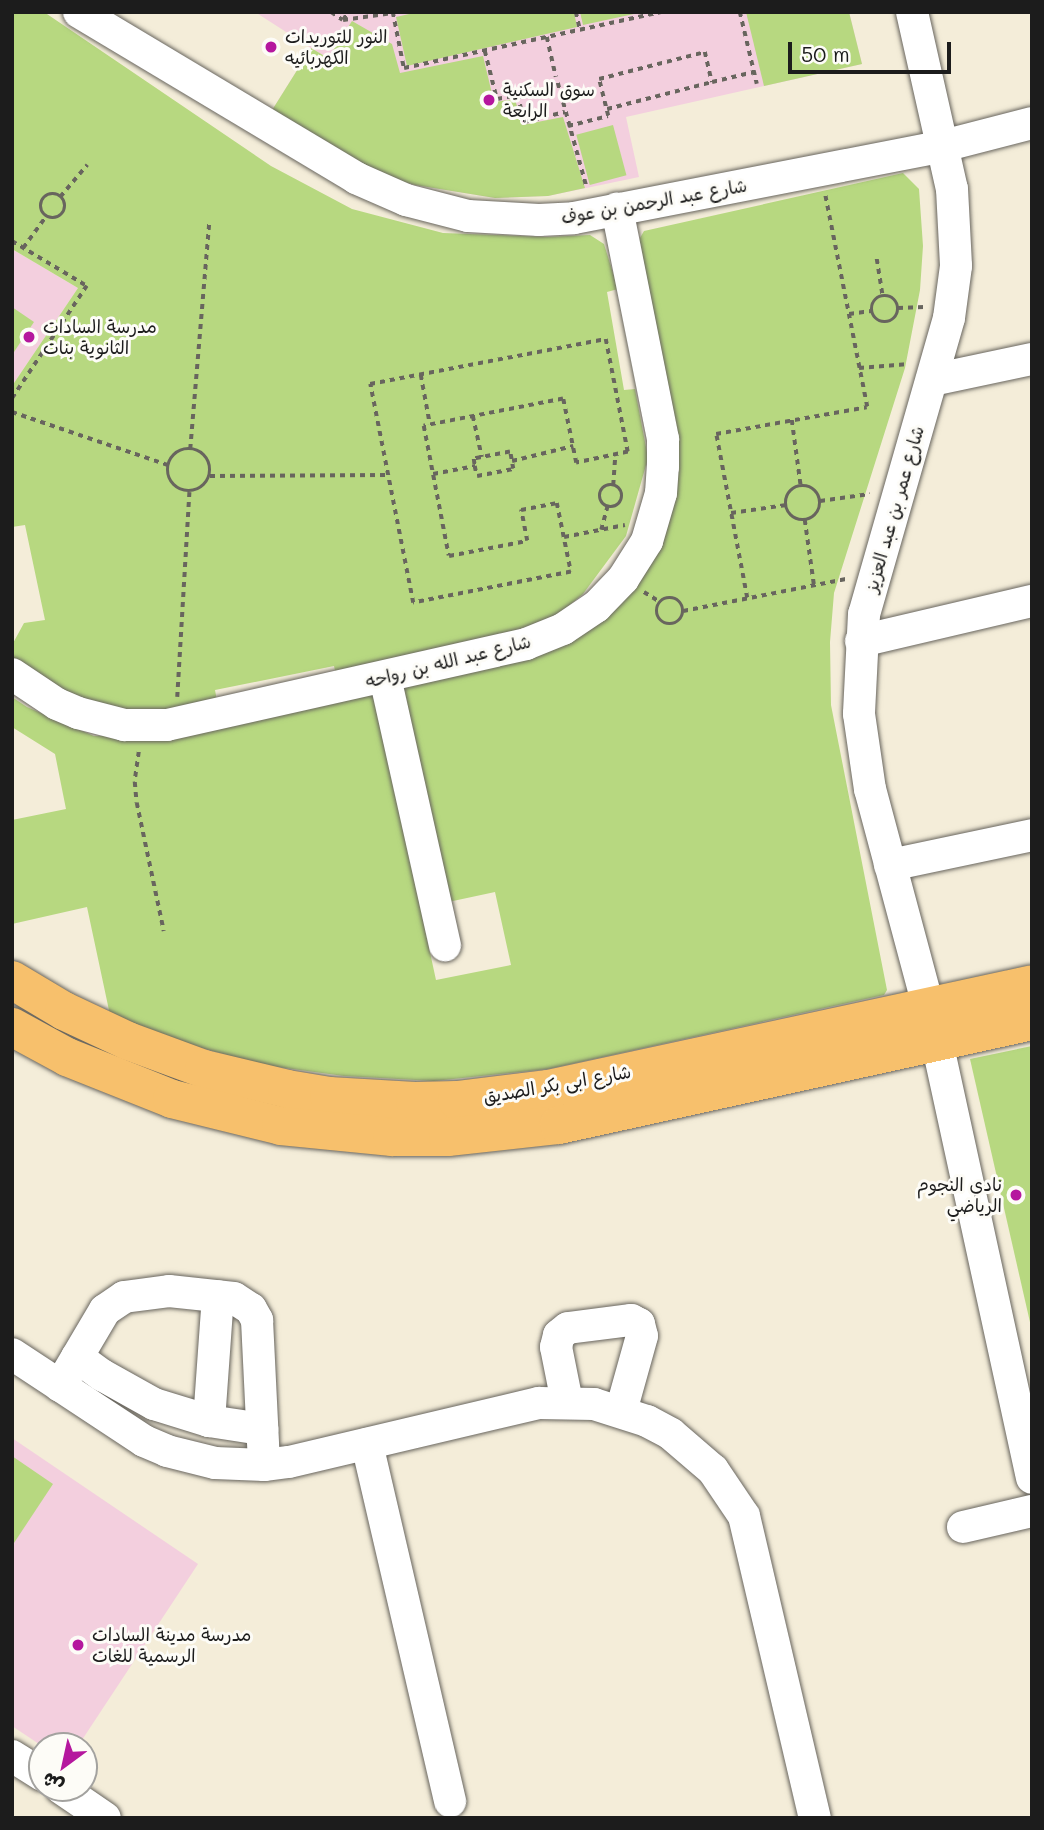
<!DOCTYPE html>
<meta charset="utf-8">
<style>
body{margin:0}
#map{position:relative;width:1044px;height:1830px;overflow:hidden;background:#f4edd9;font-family:Mali,"Playpen Sans Arabic",sans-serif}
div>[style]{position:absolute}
.built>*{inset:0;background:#f3cfde}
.green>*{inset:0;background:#b7d880;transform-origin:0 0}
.path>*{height:3.5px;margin-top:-1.75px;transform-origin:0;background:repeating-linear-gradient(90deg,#68655e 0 5px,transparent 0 10px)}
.path>.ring{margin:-1.75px;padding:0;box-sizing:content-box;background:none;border:3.5px solid #68655e;border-radius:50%}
.roads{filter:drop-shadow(0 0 2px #68655e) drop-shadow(0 0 2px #68655e)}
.minor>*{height:32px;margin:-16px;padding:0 16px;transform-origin:16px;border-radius:16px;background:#fff}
.major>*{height:38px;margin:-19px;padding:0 19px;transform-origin:19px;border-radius:19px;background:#f7c06c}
.dots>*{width:19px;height:19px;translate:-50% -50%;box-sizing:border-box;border:4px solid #fdfcf7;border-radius:50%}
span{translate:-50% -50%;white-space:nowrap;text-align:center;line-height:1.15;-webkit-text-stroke:6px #fdfcf7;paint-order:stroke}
.poi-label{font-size:18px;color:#1c1c1c}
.left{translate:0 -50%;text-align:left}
.right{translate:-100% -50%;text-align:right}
.street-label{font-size:18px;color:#1c1c1c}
.frame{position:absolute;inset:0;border:14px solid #1c1c1c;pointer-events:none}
.north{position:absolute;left:28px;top:1732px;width:70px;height:70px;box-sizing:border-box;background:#fdfcf7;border:2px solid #a3a29f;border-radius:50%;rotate:213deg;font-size:19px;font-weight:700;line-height:28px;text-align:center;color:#1c1c1c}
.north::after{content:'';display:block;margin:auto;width:24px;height:32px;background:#b5179e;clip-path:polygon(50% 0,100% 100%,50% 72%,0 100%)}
.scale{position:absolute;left:788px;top:42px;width:163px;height:32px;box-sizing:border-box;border:4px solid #1c1c1c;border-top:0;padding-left:9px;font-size:21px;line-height:24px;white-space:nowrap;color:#1c1c1c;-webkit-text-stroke:5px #fdfcf7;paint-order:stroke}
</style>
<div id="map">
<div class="built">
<div style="clip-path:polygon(255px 12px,849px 12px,862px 64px,626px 117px,639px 177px,548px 196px,495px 198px,415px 185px,269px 115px,311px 48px)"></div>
<div style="clip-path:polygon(12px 249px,78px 288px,12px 386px)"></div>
<div style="clip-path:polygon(12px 1438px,198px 1564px,78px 1746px,42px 1746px,12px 1726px)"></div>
</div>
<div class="green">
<div style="clip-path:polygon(12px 12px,44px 12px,271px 166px,352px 209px,443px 233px,546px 237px,590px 235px,604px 244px,618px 289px,607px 292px,624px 390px,635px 389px,648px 458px,626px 536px,583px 594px,555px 617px,525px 633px,336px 675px,334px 666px,215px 690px,217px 701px,176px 724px,102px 710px,12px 669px,12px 645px,24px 623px,45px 620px,25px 525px,12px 527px,12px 386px,78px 288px,12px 249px)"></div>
<div style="clip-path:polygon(418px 12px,574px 12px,577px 27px,407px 66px,396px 17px)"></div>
<div style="clip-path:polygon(580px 12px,643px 12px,583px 25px)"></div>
<div style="clip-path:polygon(746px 12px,849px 12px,862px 64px,764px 86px)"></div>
<div style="clip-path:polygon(352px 21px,392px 44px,400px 73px,483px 56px,494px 102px,515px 99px,522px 125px,563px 117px,585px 188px,548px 196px,495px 198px,415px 185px,377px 174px,269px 115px,311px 48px,328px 58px)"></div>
<div style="left:613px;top:125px;width:52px;height:38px;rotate:75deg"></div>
<div style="clip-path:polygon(903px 173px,919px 189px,923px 246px,920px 290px,905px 368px,834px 593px,830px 642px,831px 705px,887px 990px,884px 995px,548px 1069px,434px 1081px,344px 1076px,263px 1065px,176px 1041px,110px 1015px,87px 907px,12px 924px,12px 820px,66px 809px,55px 754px,12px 727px,12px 697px,27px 707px,94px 736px,123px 736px,373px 689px,436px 980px,511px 965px,495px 892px,439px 904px,390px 685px,573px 638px,667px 489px,636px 245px,644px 231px)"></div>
<div style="clip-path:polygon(12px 307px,34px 322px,12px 355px)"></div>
<div style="clip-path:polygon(1032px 1046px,1032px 1331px,970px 1059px)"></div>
<div style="clip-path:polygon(12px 1456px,53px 1484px,12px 1546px)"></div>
</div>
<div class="path">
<div style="left:331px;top:12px;width:14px;rotate:34deg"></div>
<div style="left:343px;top:20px;width:50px;rotate:-8deg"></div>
<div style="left:393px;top:12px;width:57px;rotate:78.9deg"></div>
<div style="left:404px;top:68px;width:263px;rotate:-12.3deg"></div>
<div style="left:576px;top:12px;width:18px;rotate:77deg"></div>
<div style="left:740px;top:12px;width:74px;rotate:76.7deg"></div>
<div style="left:343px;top:20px;width:9px;rotate:-58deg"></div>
<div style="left:547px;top:37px;width:41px;rotate:77.3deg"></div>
<div style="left:485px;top:51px;width:49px;rotate:76deg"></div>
<div style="left:497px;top:99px;width:21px;rotate:-11deg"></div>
<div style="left:518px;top:95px;width:28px;rotate:77deg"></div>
<div style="left:524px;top:122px;width:42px;rotate:-13.7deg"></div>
<div style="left:558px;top:83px;width:109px;rotate:74.6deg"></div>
<div style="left:607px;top:109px;width:108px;rotate:-14.4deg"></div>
<div style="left:568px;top:126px;width:41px;rotate:-14deg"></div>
<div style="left:608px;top:116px;width:38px;rotate:-104deg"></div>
<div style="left:599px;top:79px;width:109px;rotate:-14.3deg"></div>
<div style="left:705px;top:52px;width:31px;rotate:77deg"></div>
<div style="left:712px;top:82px;width:43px;rotate:-13.4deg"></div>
<div class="ring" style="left:41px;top:194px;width:20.5px;height:20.5px"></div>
<div style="left:60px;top:197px;width:42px;rotate:-49.8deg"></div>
<div style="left:12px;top:241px;width:87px;rotate:31deg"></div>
<div style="left:87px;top:286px;width:136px;rotate:123.6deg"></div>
<div style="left:23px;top:248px;width:39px;rotate:-54deg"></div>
<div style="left:877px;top:259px;width:36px;rotate:81deg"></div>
<div class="ring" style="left:872px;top:296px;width:22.5px;height:22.5px"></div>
<div style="left:898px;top:308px;width:26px;rotate:-2deg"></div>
<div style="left:849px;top:314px;width:22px;rotate:-8deg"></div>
<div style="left:606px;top:339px;width:115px;rotate:79deg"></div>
<div style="left:628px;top:452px;width:53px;rotate:168.1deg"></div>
<div style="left:576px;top:463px;width:65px;rotate:-101.5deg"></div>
<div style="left:563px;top:399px;width:142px;rotate:169deg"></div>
<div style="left:424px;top:426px;width:132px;rotate:79.1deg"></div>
<div style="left:449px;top:556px;width:79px;rotate:-10.9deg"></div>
<div style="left:527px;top:541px;width:32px;rotate:-101deg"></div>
<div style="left:521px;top:510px;width:37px;rotate:-11deg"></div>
<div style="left:557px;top:503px;width:70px;rotate:78.5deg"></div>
<div style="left:571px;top:572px;width:161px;rotate:168.9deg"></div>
<div style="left:413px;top:603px;width:223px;rotate:-101.1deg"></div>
<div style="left:370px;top:384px;width:240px;rotate:-10.8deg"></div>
<div style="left:859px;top:368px;width:50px;rotate:-4.6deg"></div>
<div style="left:421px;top:375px;width:50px;rotate:79.6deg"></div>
<div style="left:12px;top:412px;width:165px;rotate:18.8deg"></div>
<div style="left:473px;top:416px;width:42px;rotate:77.6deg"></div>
<div style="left:792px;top:420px;width:68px;rotate:82.3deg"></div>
<div class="ring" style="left:168px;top:449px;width:38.5px;height:38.5px"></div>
<div style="left:190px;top:449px;width:227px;rotate:-85.2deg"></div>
<div style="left:512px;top:461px;width:63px;rotate:-13.8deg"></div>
<div style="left:433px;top:474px;width:43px;rotate:-10.8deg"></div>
<div style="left:475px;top:466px;width:10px;rotate:79deg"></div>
<div style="left:477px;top:476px;width:37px;rotate:-11deg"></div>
<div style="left:513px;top:469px;width:17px;rotate:-100deg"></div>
<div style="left:510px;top:452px;width:37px;rotate:169deg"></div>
<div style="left:474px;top:459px;width:7px;rotate:82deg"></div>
<div style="left:210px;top:476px;width:178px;rotate:-0.3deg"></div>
<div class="ring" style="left:600px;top:485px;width:18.5px;height:18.5px"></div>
<div style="left:613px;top:485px;width:29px;rotate:-86deg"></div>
<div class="ring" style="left:786px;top:486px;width:30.5px;height:30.5px"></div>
<div style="left:820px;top:501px;width:50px;rotate:-8deg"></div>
<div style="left:731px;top:513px;width:56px;rotate:-8.3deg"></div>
<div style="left:805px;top:520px;width:65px;rotate:82deg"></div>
<div style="left:601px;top:530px;width:24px;rotate:-75deg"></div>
<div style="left:564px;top:537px;width:62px;rotate:-11.1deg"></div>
<div style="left:644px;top:592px;width:19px;rotate:32deg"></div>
<div class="ring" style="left:657px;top:598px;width:22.5px;height:22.5px"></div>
<div style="left:747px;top:598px;width:167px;rotate:-100.7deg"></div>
<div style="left:716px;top:434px;width:153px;rotate:-10.1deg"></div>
<div style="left:867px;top:407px;width:217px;rotate:-101.2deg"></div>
<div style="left:683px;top:611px;width:166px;rotate:-11.1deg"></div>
<div style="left:177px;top:697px;width:205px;rotate:-86.6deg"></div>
<div style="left:139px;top:752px;width:30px;rotate:98deg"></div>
<div style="left:135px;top:782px;width:21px;rotate:85deg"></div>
<div style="left:137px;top:803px;width:131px;rotate:78.1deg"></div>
</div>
<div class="roads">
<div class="minor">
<div style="left:79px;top:12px;width:323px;rotate:30.9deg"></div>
<div style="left:356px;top:178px;width:55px;rotate:23.7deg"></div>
<div style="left:406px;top:200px;width:64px;rotate:14.5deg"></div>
<div style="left:468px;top:216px;width:71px;rotate:3.2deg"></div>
<div style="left:539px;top:220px;width:35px;rotate:-3deg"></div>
<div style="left:574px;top:218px;width:376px;rotate:-11deg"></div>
<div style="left:943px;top:146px;width:92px;rotate:-14.5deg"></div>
<div style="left:912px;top:12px;width:181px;rotate:77.3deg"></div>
<div style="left:952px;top:189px;width:77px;rotate:87deg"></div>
<div style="left:956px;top:266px;width:52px;rotate:97.7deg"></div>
<div style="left:949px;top:318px;width:308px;rotate:106deg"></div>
<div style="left:864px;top:614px;width:100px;rotate:92.9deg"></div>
<div style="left:859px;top:714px;width:76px;rotate:81.7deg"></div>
<div style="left:870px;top:789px;width:225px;rotate:75deg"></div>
<div style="left:932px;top:380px;width:102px;rotate:-11.9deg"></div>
<div style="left:861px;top:641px;width:176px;rotate:-13.2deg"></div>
<div style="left:12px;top:674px;width:54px;rotate:33.7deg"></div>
<div style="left:57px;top:704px;width:23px;rotate:23deg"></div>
<div style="left:78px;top:713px;width:48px;rotate:14.6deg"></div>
<div style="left:124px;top:725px;width:43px"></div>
<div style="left:167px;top:725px;width:368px;rotate:-12.7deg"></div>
<div style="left:526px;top:644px;width:40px;rotate:-22deg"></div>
<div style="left:563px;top:629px;width:40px;rotate:-34deg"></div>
<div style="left:596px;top:607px;width:39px;rotate:-46deg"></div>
<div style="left:623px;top:579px;width:45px;rotate:-57.7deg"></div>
<div style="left:647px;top:541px;width:50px;rotate:-73.7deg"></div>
<div style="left:661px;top:493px;width:26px;rotate:-86deg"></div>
<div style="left:663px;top:467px;width:28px;rotate:-90deg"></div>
<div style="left:663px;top:439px;width:235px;rotate:-101.3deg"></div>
<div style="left:385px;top:677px;width:275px;rotate:77.4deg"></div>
<div style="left:890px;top:865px;width:145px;rotate:-11.9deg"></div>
<div style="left:937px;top:1042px;width:446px;rotate:77.7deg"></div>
<div style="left:12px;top:1354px;width:158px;rotate:33.4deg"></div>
<div style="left:144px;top:1441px;width:25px;rotate:23deg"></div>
<div style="left:167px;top:1451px;width:49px;rotate:14deg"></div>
<div style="left:215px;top:1463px;width:49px;rotate:2.3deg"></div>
<div style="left:264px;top:1465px;width:25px;rotate:-7deg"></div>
<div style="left:289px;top:1462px;width:257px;rotate:-13.3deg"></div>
<div style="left:539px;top:1403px;width:55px;rotate:1deg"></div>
<div style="left:594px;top:1404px;width:56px;rotate:17.8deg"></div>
<div style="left:647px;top:1421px;width:27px;rotate:28deg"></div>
<div style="left:671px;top:1434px;width:55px;rotate:40.6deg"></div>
<div style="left:713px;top:1470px;width:55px;rotate:56deg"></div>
<div style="left:744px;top:1516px;width:310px;rotate:76.8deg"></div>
<div style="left:77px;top:1357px;width:31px;rotate:36deg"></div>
<div style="left:102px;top:1375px;width:60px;rotate:29.1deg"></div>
<div style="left:154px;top:1404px;width:58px;rotate:17.2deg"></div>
<div style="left:209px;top:1421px;width:54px;rotate:8.6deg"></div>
<div style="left:60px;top:1386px;width:88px;rotate:-59.4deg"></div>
<div style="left:105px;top:1310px;width:23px;rotate:-34deg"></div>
<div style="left:124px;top:1297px;width:45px;rotate:-7.6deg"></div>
<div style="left:169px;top:1291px;width:65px;rotate:6.1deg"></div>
<div style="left:234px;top:1298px;width:20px;rotate:33deg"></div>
<div style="left:251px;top:1309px;width:13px;rotate:61deg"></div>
<div style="left:257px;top:1320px;width:145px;rotate:87.2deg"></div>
<div style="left:567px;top:1402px;width:56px;rotate:-101.3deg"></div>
<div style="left:556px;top:1347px;width:12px;rotate:-76deg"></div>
<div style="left:559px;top:1335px;width:11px;rotate:-38deg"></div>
<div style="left:568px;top:1328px;width:64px;rotate:-7.2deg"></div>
<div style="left:631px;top:1320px;width:9px;rotate:27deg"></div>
<div style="left:639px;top:1324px;width:12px;rotate:76deg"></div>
<div style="left:642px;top:1336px;width:78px;rotate:105.6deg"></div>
<div style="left:209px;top:1421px;width:125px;rotate:-85.9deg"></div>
<div style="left:367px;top:1444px;width:367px;rotate:76.9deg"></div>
<div style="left:963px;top:1527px;width:71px;rotate:-13.1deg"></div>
<div style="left:12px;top:1756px;width:36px;rotate:32deg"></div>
<div style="left:61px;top:1788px;width:53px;rotate:34.3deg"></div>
</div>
<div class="major">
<div style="left:12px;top:980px;width:61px;rotate:30.8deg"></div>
<div style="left:64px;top:1011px;width:71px;rotate:25.1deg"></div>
<div style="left:128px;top:1041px;width:81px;rotate:20.2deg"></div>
<div style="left:204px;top:1069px;width:85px;rotate:13.5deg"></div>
<div style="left:287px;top:1089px;width:43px;rotate:9.5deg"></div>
<div style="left:329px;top:1096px;width:86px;rotate:3.3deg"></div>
<div style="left:415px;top:1101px;width:42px;rotate:-1.4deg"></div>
<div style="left:457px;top:1100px;width:92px;rotate:-6.9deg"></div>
<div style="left:548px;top:1089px;width:495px;rotate:-12.2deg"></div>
<div style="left:12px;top:1027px;width:63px;rotate:28.6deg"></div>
<div style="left:67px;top:1057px;width:113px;rotate:21.8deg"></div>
<div style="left:172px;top:1099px;width:112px;rotate:13.9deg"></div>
<div style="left:281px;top:1126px;width:112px;rotate:5.7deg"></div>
<div style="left:392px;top:1137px;width:56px"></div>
<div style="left:448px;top:1137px;width:112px;rotate:-6.2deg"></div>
<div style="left:559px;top:1125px;width:484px;rotate:-12.4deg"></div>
</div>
</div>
<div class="dots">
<div style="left:271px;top:47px;background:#b5179e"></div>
<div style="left:489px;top:100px;background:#b5179e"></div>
<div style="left:29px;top:337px;background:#b5179e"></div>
<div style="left:1016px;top:1195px;background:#b5179e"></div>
<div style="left:78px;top:1645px;background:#b5179e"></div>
</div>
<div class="poi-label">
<span class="left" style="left:285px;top:47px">النور للتوريدات<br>الكهربائيه</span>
<span class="left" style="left:503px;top:100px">سوق السكنية<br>الرابعة</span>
<span class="left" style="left:43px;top:337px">مدرسة السادات<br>الثانوية بنات</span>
<span class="right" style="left:1002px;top:1195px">نادي النجوم<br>الرياضي</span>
<span class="left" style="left:92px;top:1645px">مدرسة مدينة السادات<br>الرسمية للغات</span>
</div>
<div class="street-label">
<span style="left:654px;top:201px;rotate:-10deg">شارع عبد الرحمن بن عوف</span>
<span style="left:894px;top:509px;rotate:-74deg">شارع عمر بن عبد العزيز</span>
<span style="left:448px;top:661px;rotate:-14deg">شارع عبد الله بن رواحه</span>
<span style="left:557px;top:1084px;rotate:-10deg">شارع ابى بكر الصديق</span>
</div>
<div class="frame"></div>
<div class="north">ش</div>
<div class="scale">50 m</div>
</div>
